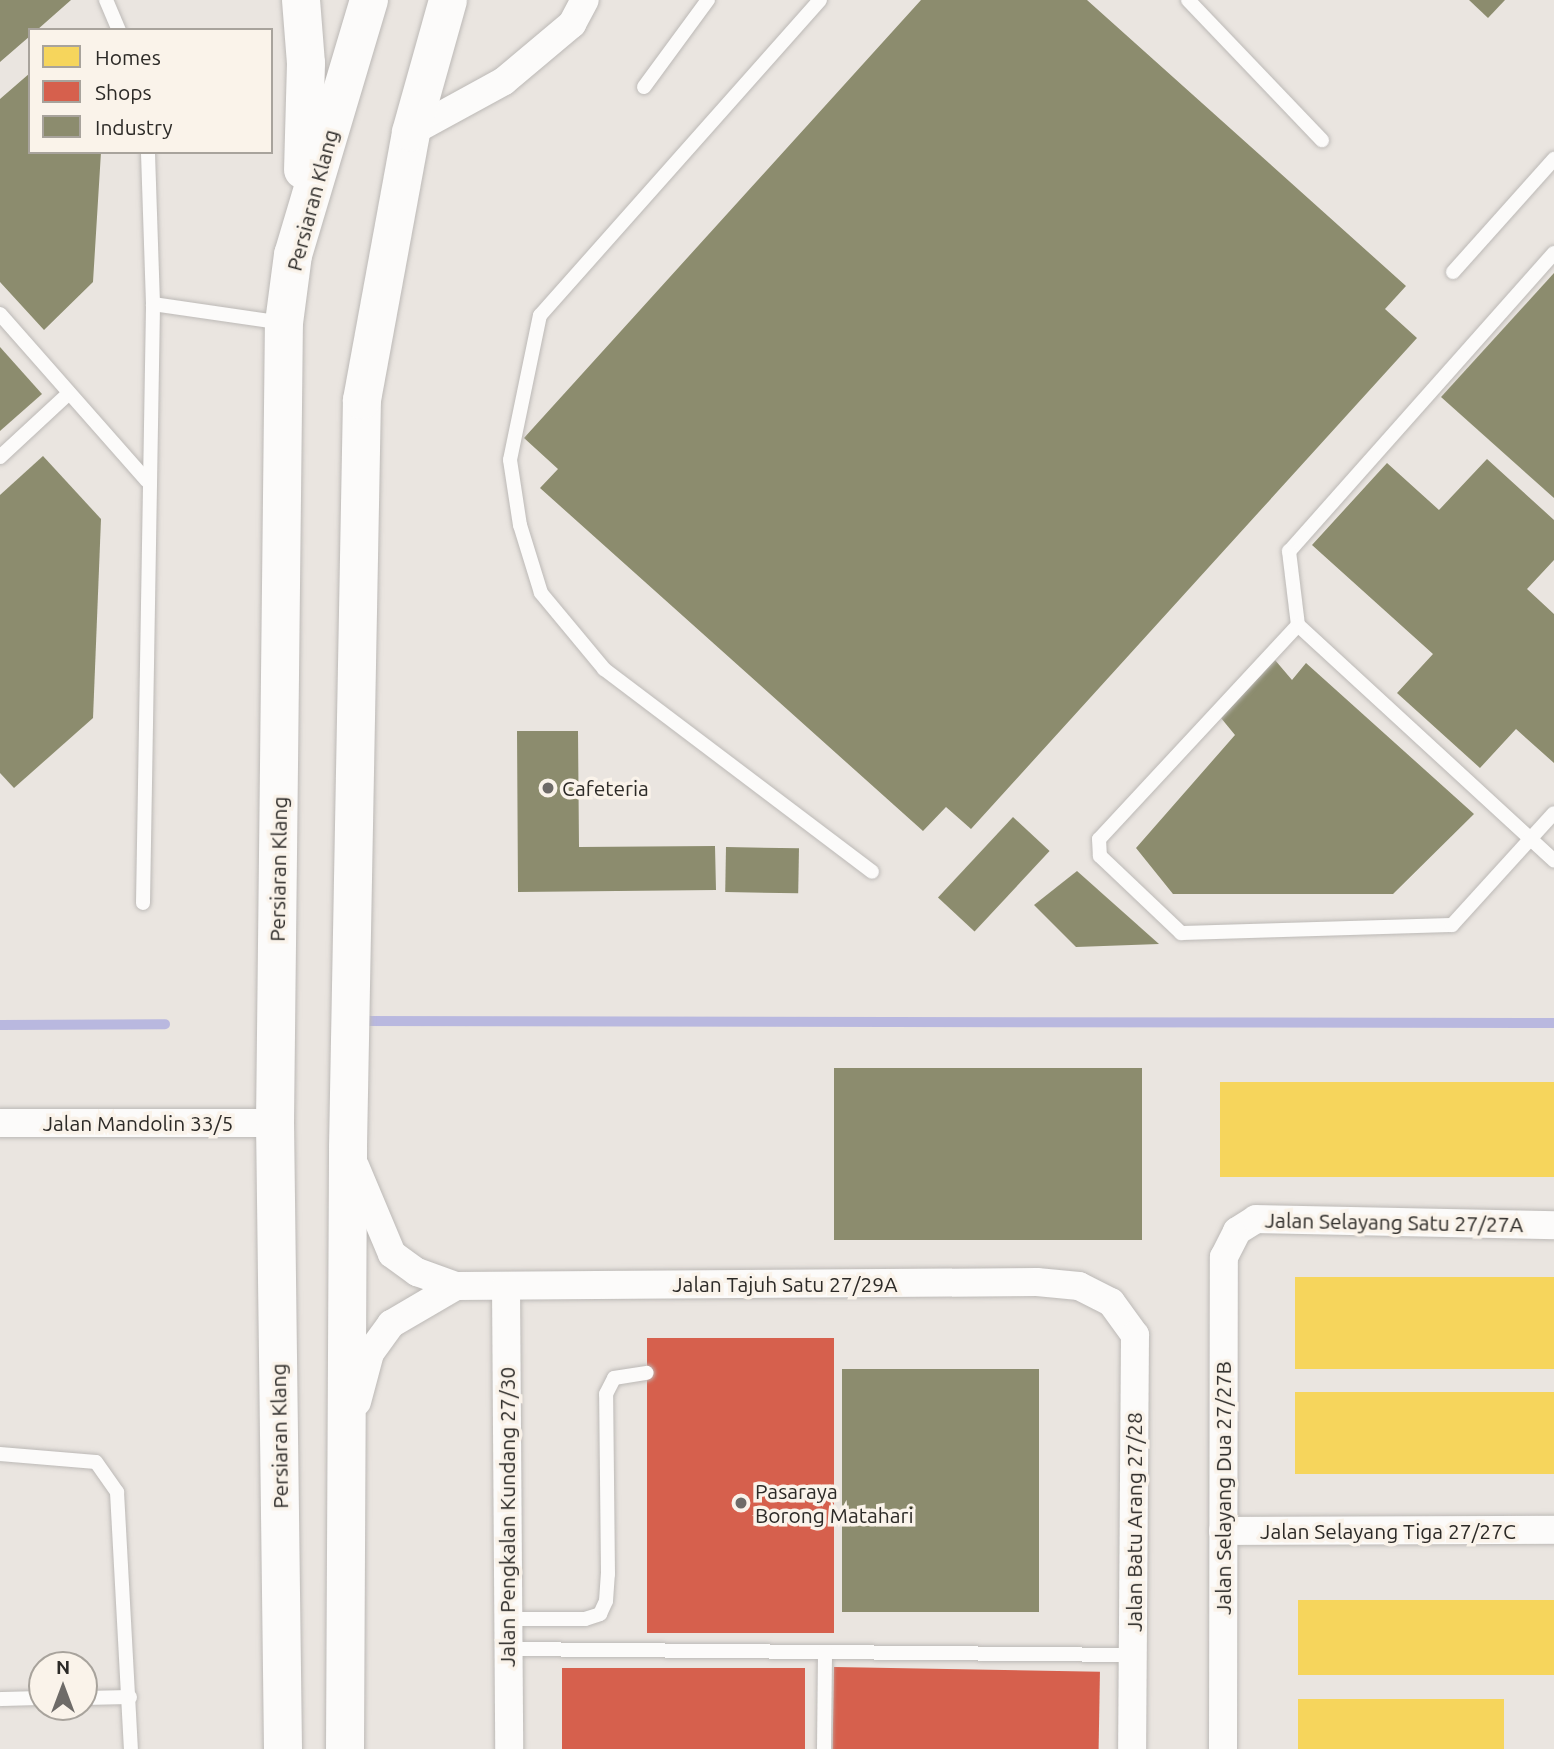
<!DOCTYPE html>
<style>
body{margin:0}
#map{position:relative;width:1554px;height:1749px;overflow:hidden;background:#eae5e0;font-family:Ubuntu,sans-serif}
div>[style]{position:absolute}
.homes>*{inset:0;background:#f6d55c;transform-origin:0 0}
.shops>*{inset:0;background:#d6604d;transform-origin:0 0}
.industry>*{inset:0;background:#8c8c6e;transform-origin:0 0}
.stream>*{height:10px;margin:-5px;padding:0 5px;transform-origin:5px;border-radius:5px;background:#b9b8df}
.roads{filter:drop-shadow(0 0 2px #bcb9b6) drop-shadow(0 0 2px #bcb9b6)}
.lane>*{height:14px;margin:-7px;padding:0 7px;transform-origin:7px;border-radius:7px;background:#fcfbfa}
.street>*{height:28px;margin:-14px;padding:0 14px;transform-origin:14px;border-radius:14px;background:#fcfbfa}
.primary>*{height:38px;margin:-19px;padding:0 19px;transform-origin:19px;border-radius:19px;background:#fcfbfa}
.dots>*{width:19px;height:19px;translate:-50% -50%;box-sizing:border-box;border:4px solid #faf3ea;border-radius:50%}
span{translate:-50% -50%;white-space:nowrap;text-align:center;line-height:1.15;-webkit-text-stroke:7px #faf3ea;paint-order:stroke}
.street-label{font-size:21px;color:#2c2a27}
.poi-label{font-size:21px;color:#2c2a27}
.left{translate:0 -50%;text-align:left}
.legend{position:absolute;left:28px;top:28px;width:245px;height:126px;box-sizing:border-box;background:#faf3ea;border:2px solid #a8a39c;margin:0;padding:9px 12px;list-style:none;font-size:21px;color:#2c2a27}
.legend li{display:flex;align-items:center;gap:14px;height:35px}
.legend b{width:35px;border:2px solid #a8a39c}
.north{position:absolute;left:28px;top:1651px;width:70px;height:70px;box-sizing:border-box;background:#faf3ea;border:2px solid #a8a39c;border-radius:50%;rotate:0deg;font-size:19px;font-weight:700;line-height:28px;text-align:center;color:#2c2a27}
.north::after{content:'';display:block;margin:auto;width:24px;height:32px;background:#6e6b68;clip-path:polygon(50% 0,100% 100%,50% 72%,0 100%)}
</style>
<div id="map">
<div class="homes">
<div style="left:1220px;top:1082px;width:334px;height:95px"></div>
<div style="left:1295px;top:1277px;width:259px;height:92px"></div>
<div style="left:1295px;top:1392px;width:259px;height:82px"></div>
<div style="left:1554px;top:1600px;width:75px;height:256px;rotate:90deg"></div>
<div style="left:1504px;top:1699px;width:50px;height:206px;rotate:90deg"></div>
</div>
<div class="shops">
<div style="left:647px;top:1338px;width:187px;height:295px"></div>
<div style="left:834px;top:1667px;width:266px;height:82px;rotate:1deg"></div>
<div style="left:562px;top:1668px;width:243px;height:81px"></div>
</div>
<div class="industry">
<div style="clip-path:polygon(0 0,71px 0,37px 30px,30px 30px,30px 36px,0 62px)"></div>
<div style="clip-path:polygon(921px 0,1087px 0,1406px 286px,1385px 309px,1417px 338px,971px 829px,946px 807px,923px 831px,540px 488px,558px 469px,524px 438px)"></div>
<div style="clip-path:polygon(1469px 0,1505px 0,1488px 18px)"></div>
<div style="clip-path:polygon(30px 73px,30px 152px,101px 152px,93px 282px,44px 330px,0 282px,0 99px)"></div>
<div style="clip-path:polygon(1554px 273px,1554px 498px,1441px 397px)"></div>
<div style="clip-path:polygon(0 347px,42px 394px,0 431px)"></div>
<div style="clip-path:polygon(43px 456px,101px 519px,93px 718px,14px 788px,0 773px,0 495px)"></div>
<div style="clip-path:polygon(1487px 459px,1554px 520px,1554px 560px,1527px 589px,1554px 614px,1554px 763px,1516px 729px,1480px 768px,1397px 693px,1433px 654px,1312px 545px,1387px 463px,1439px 510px)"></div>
<div style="clip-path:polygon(1275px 660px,1292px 680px,1306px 663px,1474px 814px,1393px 894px,1173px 894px,1136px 848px,1235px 735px,1221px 718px)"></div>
<div style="clip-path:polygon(517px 731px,578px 731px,579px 847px,715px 846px,716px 890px,518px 892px)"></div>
<div style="left:1013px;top:817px;width:50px;height:110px;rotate:43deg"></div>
<div style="left:726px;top:847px;width:73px;height:45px;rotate:1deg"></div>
<div style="clip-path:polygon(1077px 871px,1159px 944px,1076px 947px,1034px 905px)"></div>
<div style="left:834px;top:1068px;width:308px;height:172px"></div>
<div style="left:842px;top:1369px;width:197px;height:243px"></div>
</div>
<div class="stream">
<div style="left:358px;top:1021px;width:1196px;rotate:0.1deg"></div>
<div style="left:0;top:1025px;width:165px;rotate:-0.3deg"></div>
</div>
<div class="roads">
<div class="lane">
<div style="left:106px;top:0;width:33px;rotate:67deg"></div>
<div style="left:820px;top:0;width:421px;rotate:131.6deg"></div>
<div style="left:540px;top:315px;width:148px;rotate:101.7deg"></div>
<div style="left:510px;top:460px;width:66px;rotate:81.3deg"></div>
<div style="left:520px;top:525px;width:71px;rotate:72.8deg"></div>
<div style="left:541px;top:593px;width:99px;rotate:50.3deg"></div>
<div style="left:604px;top:669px;width:336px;rotate:37.1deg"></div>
<div style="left:1188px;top:0;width:194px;rotate:46.3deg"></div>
<div style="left:644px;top:87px;width:108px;rotate:-53.7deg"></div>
<div style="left:1554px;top:253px;width:399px;rotate:131.6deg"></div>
<div style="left:1289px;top:551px;width:75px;rotate:83.1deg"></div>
<div style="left:1298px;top:625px;width:348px;rotate:42.6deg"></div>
<div style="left:1453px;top:272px;width:152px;rotate:-48.2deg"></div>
<div style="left:153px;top:304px;width:131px;rotate:8.3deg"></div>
<div style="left:0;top:314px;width:222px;rotate:48.6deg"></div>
<div style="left:0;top:457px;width:94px;rotate:-42.8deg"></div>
<div style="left:1298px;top:625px;width:292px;rotate:132.9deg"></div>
<div style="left:1099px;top:839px;width:17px;rotate:87deg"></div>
<div style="left:1100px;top:856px;width:112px;rotate:43.5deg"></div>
<div style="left:1181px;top:933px;width:271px;rotate:-1.7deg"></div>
<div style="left:1452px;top:925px;width:151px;rotate:-47.7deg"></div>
<div style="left:143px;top:903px;width:599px;rotate:-89.04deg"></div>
<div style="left:153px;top:304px;width:152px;rotate:-91.9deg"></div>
<div style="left:0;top:1454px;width:96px;rotate:4.8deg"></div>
<div style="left:96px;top:1462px;width:37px;rotate:55deg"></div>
<div style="left:117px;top:1492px;width:257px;rotate:86.9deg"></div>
<div style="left:508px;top:1619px;width:77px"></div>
<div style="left:585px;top:1619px;width:16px;rotate:-18deg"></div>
<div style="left:600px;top:1614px;width:14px;rotate:-65deg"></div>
<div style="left:606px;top:1601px;width:27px;rotate:-86deg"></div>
<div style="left:608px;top:1574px;width:180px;rotate:-90.6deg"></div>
<div style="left:606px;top:1394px;width:18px;rotate:-63deg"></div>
<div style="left:614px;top:1378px;width:33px;rotate:-9deg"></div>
<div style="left:508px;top:1649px;width:624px;rotate:0.55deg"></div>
<div style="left:84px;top:1698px;width:46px;rotate:-1.2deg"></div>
<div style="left:0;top:1699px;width:42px;rotate:-1.4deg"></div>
<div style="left:824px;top:1749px;width:97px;rotate:-89.4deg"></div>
</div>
<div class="street">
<div style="left:411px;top:132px;width:106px;rotate:-28.7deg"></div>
<div style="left:504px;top:81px;width:89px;rotate:-40deg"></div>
<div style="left:572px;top:24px;width:27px;rotate:-62deg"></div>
<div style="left:0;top:1123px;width:275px"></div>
<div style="left:355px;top:1166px;width:95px;rotate:67.2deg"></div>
<div style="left:392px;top:1254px;width:31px;rotate:36deg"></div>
<div style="left:417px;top:1272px;width:41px;rotate:19.7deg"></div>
<div style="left:456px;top:1286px;width:581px;rotate:-0.39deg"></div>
<div style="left:1037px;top:1282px;width:42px;rotate:5.4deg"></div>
<div style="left:1079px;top:1286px;width:36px;rotate:27deg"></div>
<div style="left:1111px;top:1302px;width:41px;rotate:54deg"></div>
<div style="left:1135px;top:1335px;width:414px;rotate:90.4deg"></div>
<div style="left:506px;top:1286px;width:463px;rotate:89.6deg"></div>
<div style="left:357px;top:1402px;width:51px;rotate:-75.1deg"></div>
<div style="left:370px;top:1353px;width:36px;rotate:-54deg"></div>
<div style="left:391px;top:1324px;width:75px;rotate:-30.3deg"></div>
<div style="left:1223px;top:1531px;width:331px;rotate:-0.2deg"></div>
<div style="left:1223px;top:1749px;width:492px;rotate:-89.9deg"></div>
<div style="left:1224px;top:1257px;width:29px;rotate:-63deg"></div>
<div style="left:1237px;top:1231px;width:22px;rotate:-32deg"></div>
<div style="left:1256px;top:1219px;width:298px;rotate:1.2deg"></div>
</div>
<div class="primary">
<div style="left:301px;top:0;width:63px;rotate:85.5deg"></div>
<div style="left:306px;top:63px;width:107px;rotate:91.6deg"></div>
<div style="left:283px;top:1749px;width:626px;rotate:-90.73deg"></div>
<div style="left:275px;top:1123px;width:800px;rotate:-89.36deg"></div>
<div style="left:284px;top:323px;width:69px;rotate:-82.5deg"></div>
<div style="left:293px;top:255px;width:266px;rotate:-73.4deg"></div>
<div style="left:345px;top:1749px;width:602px;rotate:-89.71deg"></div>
<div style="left:348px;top:1147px;width:747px;rotate:-88.93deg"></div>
<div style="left:362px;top:400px;width:272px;rotate:-79.6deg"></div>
<div style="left:411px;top:132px;width:137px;rotate:-74.3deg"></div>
</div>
</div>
<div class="dots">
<div style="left:548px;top:788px;background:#6e6b68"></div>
<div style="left:741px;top:1503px;background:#6e6b68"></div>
</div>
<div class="street-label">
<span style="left:312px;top:200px;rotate:-75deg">Persiaran Klang</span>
<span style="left:278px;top:869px;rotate:-89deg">Persiaran Klang</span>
<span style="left:138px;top:1123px">Jalan Mandolin 33/5</span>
<span style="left:1394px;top:1222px;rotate:1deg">Jalan Selayang Satu 27/27A</span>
<span style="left:785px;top:1284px">Jalan Tajuh Satu 27/29A</span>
<span style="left:279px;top:1436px;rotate:-91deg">Persiaran Klang</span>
<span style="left:1223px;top:1488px;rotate:-90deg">Jalan Selayang Dua 27/27B</span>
<span style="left:507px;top:1517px;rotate:-90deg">Jalan Pengkalan Kundang 27/30</span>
<span style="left:1134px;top:1522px;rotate:-90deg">Jalan Batu Arang 27/28</span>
<span style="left:1388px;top:1531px">Jalan Selayang Tiga 27/27C</span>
</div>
<div class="poi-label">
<span class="left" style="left:562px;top:788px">Cafeteria</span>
<span class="left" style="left:755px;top:1503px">Pasaraya<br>Borong Matahari</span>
</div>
<ul class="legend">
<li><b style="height:19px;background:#f6d55c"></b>Homes</li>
<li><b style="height:19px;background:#d6604d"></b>Shops</li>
<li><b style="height:19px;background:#8c8c6e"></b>Industry</li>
</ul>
<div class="north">N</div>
</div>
